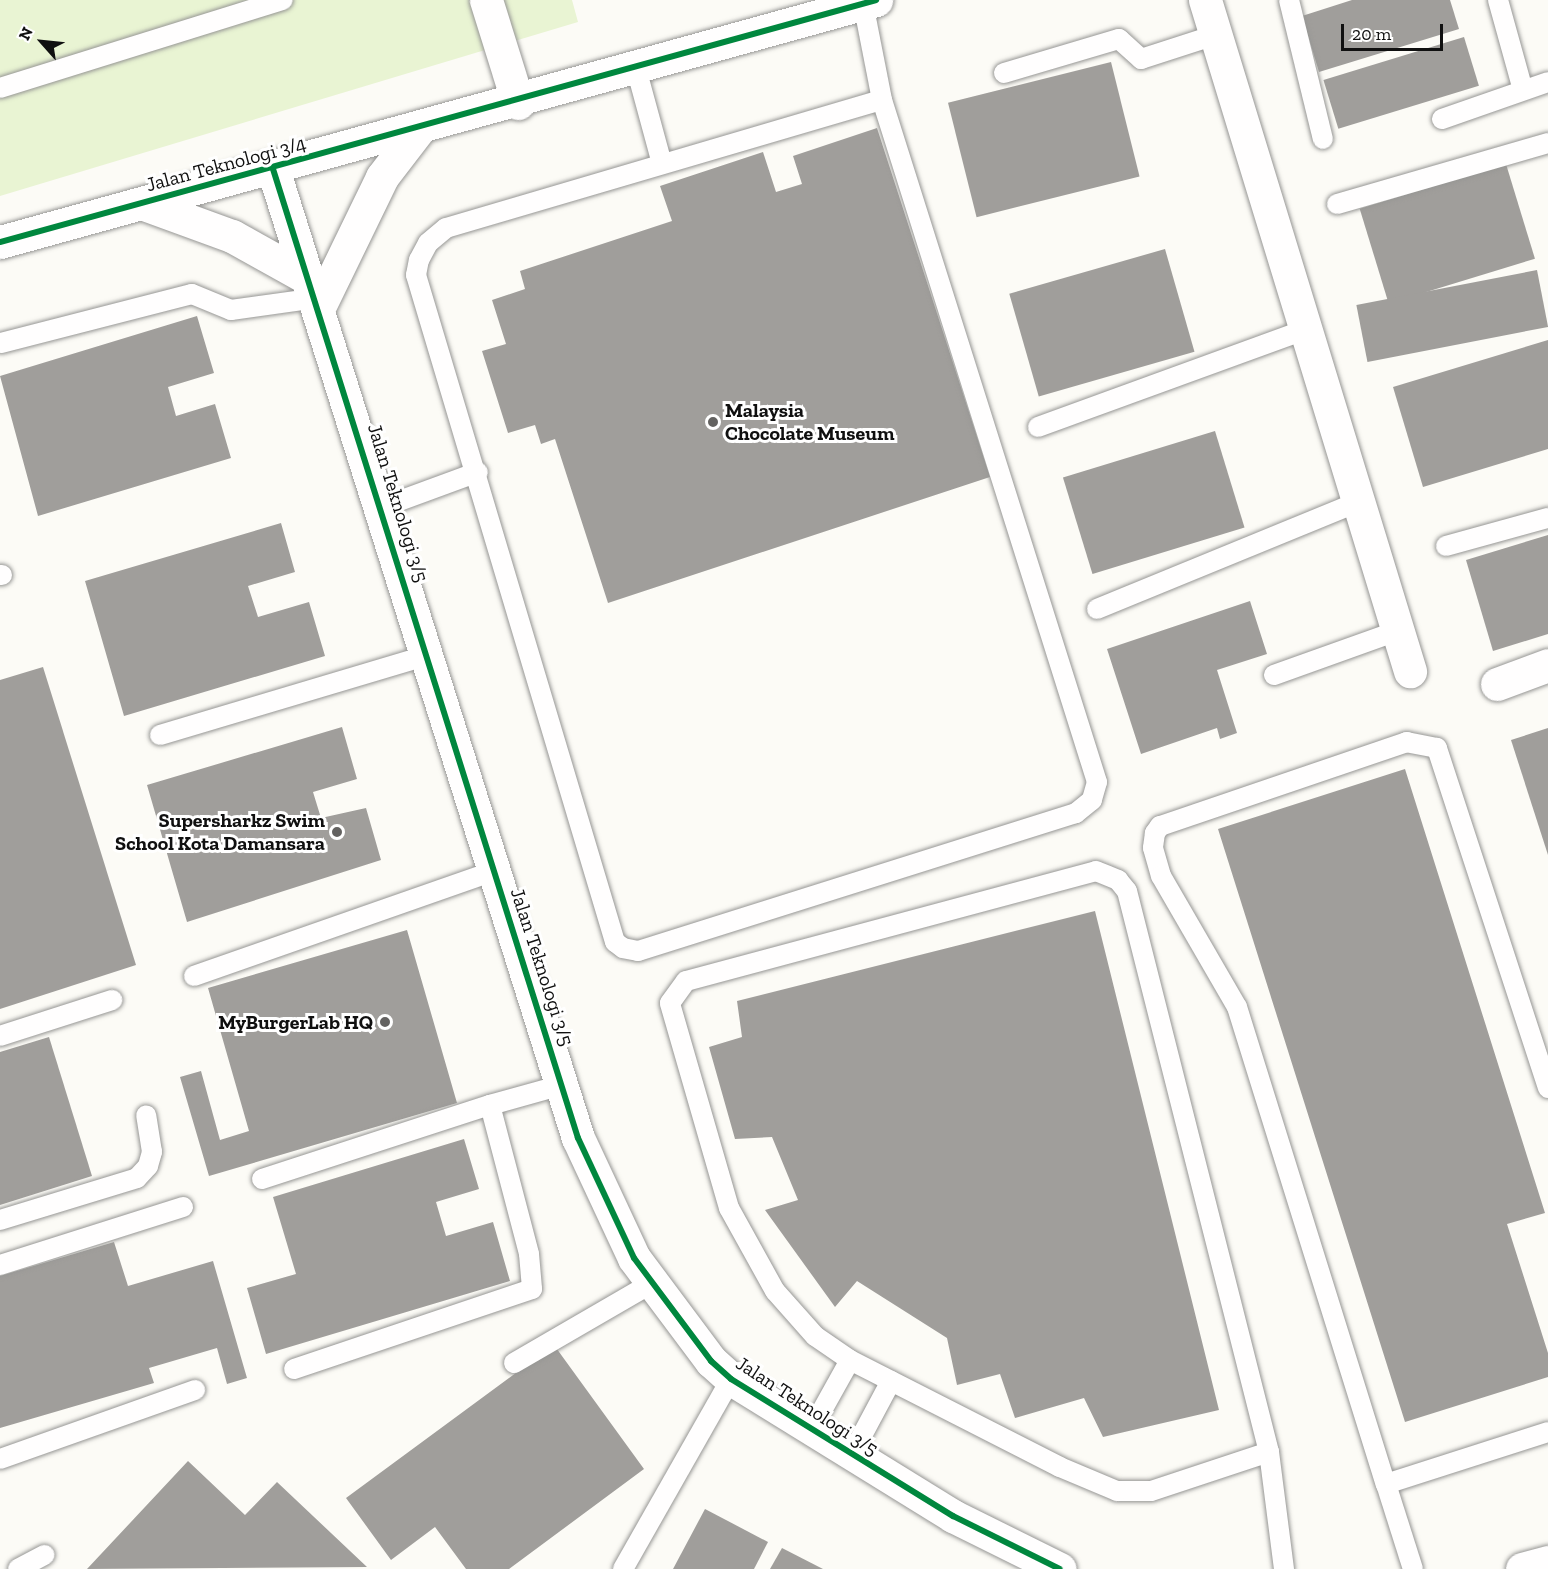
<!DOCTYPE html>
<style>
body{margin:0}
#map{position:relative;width:1548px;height:1569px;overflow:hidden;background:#fcfbf6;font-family:"Zilla Slab",serif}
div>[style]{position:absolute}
.green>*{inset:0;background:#e9f4d3}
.building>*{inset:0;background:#a09e9b;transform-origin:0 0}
.roads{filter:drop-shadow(0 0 2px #969694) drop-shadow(0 0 2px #969694)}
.service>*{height:20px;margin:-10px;padding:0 10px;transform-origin:10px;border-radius:10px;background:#fffefe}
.minor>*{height:33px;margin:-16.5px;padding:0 16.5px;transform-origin:16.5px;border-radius:16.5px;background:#fffefe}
.cycleway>*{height:6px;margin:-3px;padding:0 3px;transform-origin:3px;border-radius:3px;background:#00873e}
.dots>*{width:16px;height:16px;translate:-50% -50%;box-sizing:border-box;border:3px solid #fff;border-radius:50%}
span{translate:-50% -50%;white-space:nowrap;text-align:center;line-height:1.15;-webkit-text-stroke:6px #fff;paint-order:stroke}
.street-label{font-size:20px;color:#101010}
.poi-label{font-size:20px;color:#101010;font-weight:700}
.left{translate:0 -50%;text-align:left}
.right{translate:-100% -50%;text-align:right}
.north{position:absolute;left:12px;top:12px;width:60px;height:60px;-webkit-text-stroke:4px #fff;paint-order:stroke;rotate:297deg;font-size:16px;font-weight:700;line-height:24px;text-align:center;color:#101010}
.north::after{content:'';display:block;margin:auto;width:21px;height:27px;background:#101010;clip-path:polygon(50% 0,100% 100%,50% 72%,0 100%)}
.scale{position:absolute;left:1341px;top:24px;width:102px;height:27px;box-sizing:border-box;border:3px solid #101010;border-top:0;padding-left:8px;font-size:18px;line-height:21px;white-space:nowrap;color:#101010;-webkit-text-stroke:4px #fff;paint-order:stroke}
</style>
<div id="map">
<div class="green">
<div style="clip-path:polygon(0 0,572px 0,578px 22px,0 196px)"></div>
</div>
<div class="building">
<div style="clip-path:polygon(1352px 0,1450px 0,1459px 29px,1319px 72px,1302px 16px)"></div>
<div style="left:1464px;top:37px;width:51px;height:147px;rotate:73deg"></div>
<div style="left:1111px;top:62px;width:118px;height:168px;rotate:76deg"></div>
<div style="clip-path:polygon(877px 128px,990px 477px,608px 603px,555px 439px,541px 444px,535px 425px,508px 433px,482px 351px,506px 344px,492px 300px,525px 289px,520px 271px,672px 221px,660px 186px,763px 152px,776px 192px,802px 184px,793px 156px)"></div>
<div style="left:1506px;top:164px;width:99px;height:153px;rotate:73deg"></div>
<div style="left:1165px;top:249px;width:107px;height:162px;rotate:74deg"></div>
<div style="left:1537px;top:270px;width:58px;height:184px;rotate:79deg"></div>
<div style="clip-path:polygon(197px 316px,214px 373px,168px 387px,176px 416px,215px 404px,231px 458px,38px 516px,0 376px)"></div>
<div style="clip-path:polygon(1548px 340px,1548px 449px,1423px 487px,1393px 387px)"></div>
<div style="left:1215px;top:431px;width:101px;height:159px;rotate:73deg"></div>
<div style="clip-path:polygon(281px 523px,295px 572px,248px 586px,258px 617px,309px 602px,325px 656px,124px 716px,85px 581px)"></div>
<div style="clip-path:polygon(1548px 535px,1548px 634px,1493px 651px,1466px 560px)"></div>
<div style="clip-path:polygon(1250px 601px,1267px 654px,1217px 670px,1237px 733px,1220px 739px,1217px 728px,1141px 754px,1107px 649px)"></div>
<div style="clip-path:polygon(43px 667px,136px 965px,0 1009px,0 680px)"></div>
<div style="clip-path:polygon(342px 727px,357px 779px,313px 792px,321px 818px,366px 808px,381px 860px,187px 922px,147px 785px)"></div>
<div style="clip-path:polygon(1548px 728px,1548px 855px,1511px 740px)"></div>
<div style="clip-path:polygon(1405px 769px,1545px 1213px,1507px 1224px,1548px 1353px,1548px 1377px,1405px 1422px,1218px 829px)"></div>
<div style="clip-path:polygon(1095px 911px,1219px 1410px,1103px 1437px,1084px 1398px,1015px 1418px,1000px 1374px,957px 1385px,947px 1338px,857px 1281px,835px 1307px,765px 1210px,798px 1200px,772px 1137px,735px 1139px,709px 1047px,742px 1037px,737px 1001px)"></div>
<div style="clip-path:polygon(407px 930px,457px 1103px,209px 1176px,180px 1077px,201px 1071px,220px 1140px,249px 1131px,208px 988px)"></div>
<div style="clip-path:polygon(49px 1037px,92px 1176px,0 1205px,0 1052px)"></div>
<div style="clip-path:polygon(464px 1139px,479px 1189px,436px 1202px,446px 1236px,493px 1222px,510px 1281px,266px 1354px,247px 1288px,296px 1274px,273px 1197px)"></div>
<div style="clip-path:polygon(114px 1242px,128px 1286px,213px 1261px,247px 1378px,227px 1384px,217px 1348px,149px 1368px,154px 1383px,0 1428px,0 1276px)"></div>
<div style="clip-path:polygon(554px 1345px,644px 1469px,509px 1569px,466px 1569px,435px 1527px,391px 1560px,346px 1498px)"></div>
<div style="clip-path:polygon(188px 1461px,245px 1515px,277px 1482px,367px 1567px,87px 1569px)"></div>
<div style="clip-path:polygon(705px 1509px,768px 1542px,754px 1569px,673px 1569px)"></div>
<div style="clip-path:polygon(782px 1548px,823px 1569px,770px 1569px)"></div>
</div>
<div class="roads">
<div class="service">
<div style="left:1289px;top:0;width:143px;rotate:76.3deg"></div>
<div style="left:1498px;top:0;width:93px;rotate:74.5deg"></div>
<div style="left:863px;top:3px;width:99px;rotate:78.9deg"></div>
<div style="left:882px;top:100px;width:715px;rotate:72.5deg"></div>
<div style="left:1097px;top:782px;width:19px;rotate:106deg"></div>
<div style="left:1092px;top:800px;width:21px;rotate:141deg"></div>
<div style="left:1076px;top:813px;width:459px;rotate:162.5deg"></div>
<div style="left:638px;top:951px;width:15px;rotate:-169deg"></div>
<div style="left:623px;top:948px;width:10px;rotate:-143deg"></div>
<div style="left:615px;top:942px;width:696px;rotate:-106.61deg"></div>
<div style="left:416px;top:275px;width:15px;rotate:-79deg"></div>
<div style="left:419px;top:260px;width:19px;rotate:-62deg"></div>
<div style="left:428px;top:243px;width:23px;rotate:-40deg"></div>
<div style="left:446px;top:228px;width:454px;rotate:-16.4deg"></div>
<div style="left:636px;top:68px;width:99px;rotate:74.8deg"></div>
<div style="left:1004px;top:73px;width:120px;rotate:-16.5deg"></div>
<div style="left:1119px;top:39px;width:30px;rotate:42deg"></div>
<div style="left:1141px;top:59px;width:78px;rotate:-18deg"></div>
<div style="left:0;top:88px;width:296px;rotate:-17.3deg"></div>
<div style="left:1442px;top:119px;width:112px;rotate:-19.2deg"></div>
<div style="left:1337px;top:204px;width:220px;rotate:-16.1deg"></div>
<div style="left:1px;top:343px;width:197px;rotate:-14.4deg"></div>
<div style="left:192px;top:294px;width:42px;rotate:22.3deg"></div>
<div style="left:231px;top:310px;width:86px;rotate:-8deg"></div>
<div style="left:1038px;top:427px;width:284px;rotate:-20deg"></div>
<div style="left:383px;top:507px;width:101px;rotate:-20.2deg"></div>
<div style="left:1446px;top:546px;width:106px;rotate:-15.4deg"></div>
<div style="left:0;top:575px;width:2px"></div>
<div style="left:1097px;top:609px;width:282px;rotate:-22.3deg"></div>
<div style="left:1274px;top:675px;width:131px;rotate:-19.7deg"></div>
<div style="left:160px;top:735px;width:280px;rotate:-16.6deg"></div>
<div style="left:1096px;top:871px;width:24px;rotate:22deg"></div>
<div style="left:1118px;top:880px;width:14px;rotate:51deg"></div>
<div style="left:1127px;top:891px;width:579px;rotate:75.8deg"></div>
<div style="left:1269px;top:1452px;width:124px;rotate:161.7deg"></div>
<div style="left:1151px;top:1491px;width:34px;rotate:180deg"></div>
<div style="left:1117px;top:1491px;width:62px;rotate:-157.2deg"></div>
<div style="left:1060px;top:1467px;width:236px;rotate:-153deg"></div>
<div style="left:850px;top:1360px;width:42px;rotate:-145.6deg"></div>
<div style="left:815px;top:1336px;width:60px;rotate:-131.6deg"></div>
<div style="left:775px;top:1291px;width:95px;rotate:-119deg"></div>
<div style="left:729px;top:1208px;width:213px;rotate:-106.1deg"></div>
<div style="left:670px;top:1003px;width:27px;rotate:-54deg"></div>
<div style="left:686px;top:981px;width:424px;rotate:-15deg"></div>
<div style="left:194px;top:976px;width:318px;rotate:-19.3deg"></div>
<div style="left:0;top:1036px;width:118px;rotate:-17.8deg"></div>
<div style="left:1548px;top:1088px;width:358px;rotate:-108.1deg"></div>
<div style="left:1437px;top:748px;width:31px;rotate:-169deg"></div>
<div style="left:1407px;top:742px;width:261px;rotate:161.2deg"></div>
<div style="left:1160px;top:826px;width:9px;rotate:126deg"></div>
<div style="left:1155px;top:833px;width:15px;rotate:98deg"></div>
<div style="left:1153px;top:848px;width:29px;rotate:74deg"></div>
<div style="left:1161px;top:876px;width:151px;rotate:59.9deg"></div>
<div style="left:1237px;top:1007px;width:500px;rotate:72.7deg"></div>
<div style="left:1386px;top:1484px;width:170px;rotate:-17.8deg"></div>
<div style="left:490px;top:1105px;width:75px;rotate:-15.5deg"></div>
<div style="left:262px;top:1179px;width:240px;rotate:-18deg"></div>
<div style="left:490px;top:1105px;width:154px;rotate:75.3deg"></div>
<div style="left:529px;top:1254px;width:35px;rotate:85deg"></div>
<div style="left:532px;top:1289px;width:251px;rotate:161.4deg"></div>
<div style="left:0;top:1220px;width:143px;rotate:-17deg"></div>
<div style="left:137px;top:1178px;width:16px;rotate:-47deg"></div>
<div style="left:148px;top:1166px;width:15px;rotate:-74deg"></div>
<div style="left:152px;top:1152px;width:37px;rotate:-99deg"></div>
<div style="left:0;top:1265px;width:192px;rotate:-17.6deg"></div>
<div style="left:514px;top:1363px;width:160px;rotate:-30.1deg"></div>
<div style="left:810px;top:1432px;width:82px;rotate:-60.9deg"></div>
<div style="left:1269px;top:1452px;width:118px;rotate:82.7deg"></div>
<div style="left:851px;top:1456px;width:85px;rotate:-61.9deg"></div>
<div style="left:0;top:1459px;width:207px;rotate:-19.5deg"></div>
<div style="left:1386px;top:1484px;width:89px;rotate:72.4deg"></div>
<div style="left:18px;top:1569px;width:30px;rotate:-28deg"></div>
<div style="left:623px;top:1569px;width:219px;rotate:-60.4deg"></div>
</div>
<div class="minor">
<div style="left:486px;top:0;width:108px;rotate:72.7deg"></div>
<div style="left:1205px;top:0;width:702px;rotate:73.01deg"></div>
<div style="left:273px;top:169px;width:1016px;rotate:72.53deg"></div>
<div style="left:578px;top:1138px;width:132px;rotate:65deg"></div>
<div style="left:634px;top:1258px;width:129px;rotate:53.2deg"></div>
<div style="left:711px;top:1361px;width:27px;rotate:42deg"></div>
<div style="left:731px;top:1379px;width:261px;rotate:31.7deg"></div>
<div style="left:953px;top:1516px;width:119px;rotate:26.4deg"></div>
<div style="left:144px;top:204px;width:94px;rotate:20deg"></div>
<div style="left:232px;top:236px;width:88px;rotate:29.2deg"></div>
<div style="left:0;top:242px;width:909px;rotate:-15.44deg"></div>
<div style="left:319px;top:307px;width:144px;rotate:-64.1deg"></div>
<div style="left:382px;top:177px;width:59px;rotate:-52.5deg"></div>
<div style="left:1497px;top:684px;width:54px;rotate:-20.4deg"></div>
<div style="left:1522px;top:1569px;width:27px;rotate:-15deg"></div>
</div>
</div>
<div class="cycleway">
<div style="left:273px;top:169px;width:1016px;rotate:72.53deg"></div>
<div style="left:578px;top:1138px;width:132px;rotate:65deg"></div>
<div style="left:634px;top:1258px;width:129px;rotate:53.2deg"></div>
<div style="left:711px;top:1361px;width:27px;rotate:42deg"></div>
<div style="left:731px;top:1379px;width:261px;rotate:31.7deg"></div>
<div style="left:953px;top:1516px;width:119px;rotate:26.4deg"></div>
<div style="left:0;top:242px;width:909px;rotate:-15.44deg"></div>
</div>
<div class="dots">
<div style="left:713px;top:422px;background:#636260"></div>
<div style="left:337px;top:832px;background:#636260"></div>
<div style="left:385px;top:1022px;background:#636260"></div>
</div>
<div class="street-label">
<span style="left:226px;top:164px;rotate:-15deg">Jalan Teknologi 3/4</span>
<span style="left:398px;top:503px;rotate:73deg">Jalan Teknologi 3/5</span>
<span style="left:542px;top:967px;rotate:72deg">Jalan Teknologi 3/5</span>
<span style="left:807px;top:1406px;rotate:33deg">Jalan Teknologi 3/5</span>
</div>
<div class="poi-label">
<span class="left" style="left:725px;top:422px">Malaysia<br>Chocolate Museum</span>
<span class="right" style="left:325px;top:832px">Supersharkz Swim<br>School Kota Damansara</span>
<span class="right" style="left:373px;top:1022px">MyBurgerLab HQ</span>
</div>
<div class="north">N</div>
<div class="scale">20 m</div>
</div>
